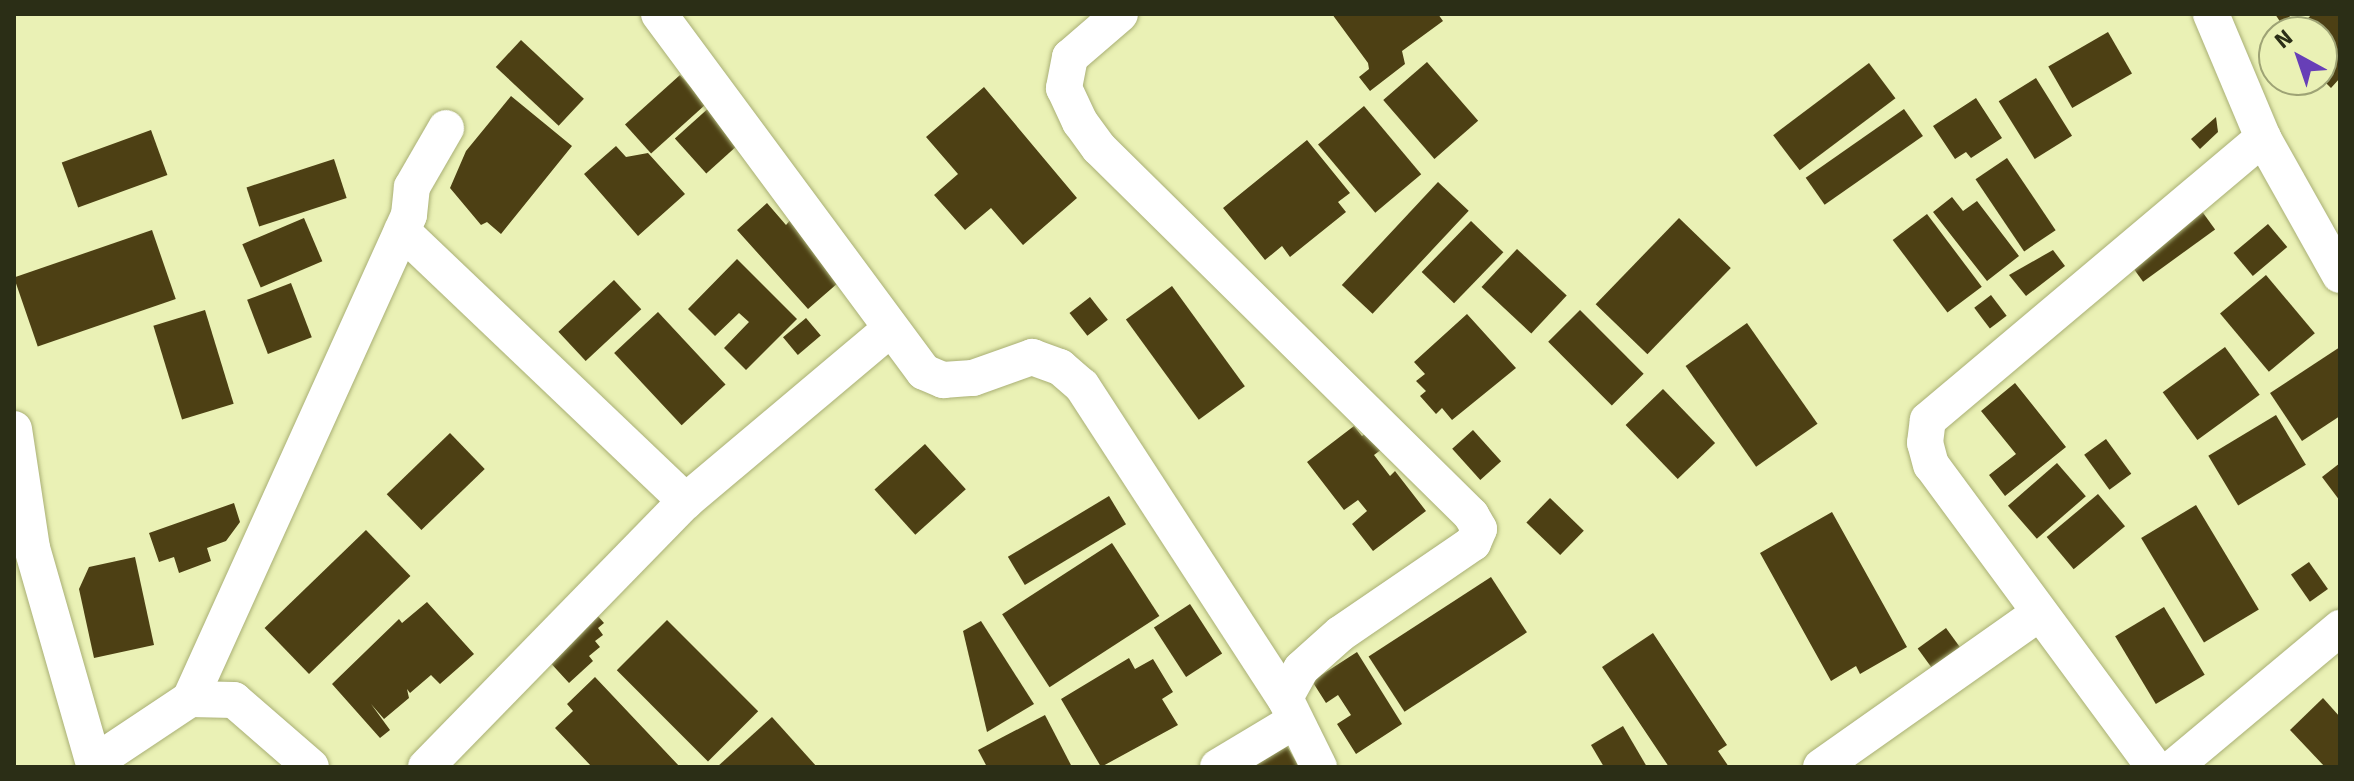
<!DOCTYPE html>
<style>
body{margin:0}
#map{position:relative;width:2354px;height:781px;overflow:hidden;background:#eaf1b5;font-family:Signika,sans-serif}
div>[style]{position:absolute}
.building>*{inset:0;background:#4d4014;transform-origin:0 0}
.roads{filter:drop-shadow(0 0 2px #a9af75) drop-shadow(0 0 2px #a9af75)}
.minor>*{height:36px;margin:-18px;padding:0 18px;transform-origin:18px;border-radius:18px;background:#fff}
span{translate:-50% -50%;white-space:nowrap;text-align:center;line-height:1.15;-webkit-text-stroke:8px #eaf1b5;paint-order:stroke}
.frame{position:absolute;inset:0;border:16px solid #2b2e16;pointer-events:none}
.north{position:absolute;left:2258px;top:16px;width:80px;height:80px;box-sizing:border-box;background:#eaf1b5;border:2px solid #9ea375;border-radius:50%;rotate:320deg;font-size:22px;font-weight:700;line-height:32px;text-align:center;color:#2b2e16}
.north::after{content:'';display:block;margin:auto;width:28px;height:36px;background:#673fb7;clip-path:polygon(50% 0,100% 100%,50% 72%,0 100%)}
</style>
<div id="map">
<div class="building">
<div style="clip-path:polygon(1332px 14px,1438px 14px,1443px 21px,1402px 51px,1405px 64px,1370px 91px,1359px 77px,1369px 69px,1368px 63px)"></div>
<div style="clip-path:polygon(2275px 14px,2293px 14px,2281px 23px)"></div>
<div style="clip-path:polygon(2312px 14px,2340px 14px,2340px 78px,2331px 88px,2322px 79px,2322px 32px,2295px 32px)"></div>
<div style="left:2108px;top:32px;width:48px;height:69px;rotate:60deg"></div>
<div style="left:521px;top:40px;width:86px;height:37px;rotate:43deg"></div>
<div style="left:1427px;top:62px;width:78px;height:58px;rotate:49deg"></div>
<div style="left:1869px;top:63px;width:44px;height:120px;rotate:53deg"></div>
<div style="left:680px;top:75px;width:39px;height:74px;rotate:48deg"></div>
<div style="left:2036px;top:78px;width:68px;height:44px;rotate:58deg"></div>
<div style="clip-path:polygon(984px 87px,1077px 198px,1023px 245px,991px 208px,965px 230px,934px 195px,958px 174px,926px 137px)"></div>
<div style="clip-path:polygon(511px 96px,572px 146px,501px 234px,487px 222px,481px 225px,450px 188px,466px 151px)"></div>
<div style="clip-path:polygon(1976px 98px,2002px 138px,1971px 158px,1966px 152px,1955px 159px,1933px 126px)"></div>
<div style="left:712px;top:105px;width:47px;height:50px;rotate:48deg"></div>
<div style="left:1364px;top:106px;width:89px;height:60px;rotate:50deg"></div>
<div style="left:1904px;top:109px;width:33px;height:120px;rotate:55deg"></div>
<div style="clip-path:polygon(2216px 117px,2218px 132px,2200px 149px,2191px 139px)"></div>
<div style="left:151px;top:130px;width:48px;height:95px;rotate:70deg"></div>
<div style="clip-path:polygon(1307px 140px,1350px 193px,1338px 202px,1346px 212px,1290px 257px,1282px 246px,1265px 260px,1223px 208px)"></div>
<div style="clip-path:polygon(616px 146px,626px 157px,648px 153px,685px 194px,638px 236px,584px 174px)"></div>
<div style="left:2007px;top:158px;width:87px;height:38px;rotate:56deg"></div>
<div style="left:334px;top:159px;width:41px;height:92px;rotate:72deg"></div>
<div style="left:1438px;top:182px;width:42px;height:141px;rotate:43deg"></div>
<div style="clip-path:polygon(1952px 197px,1963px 211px,1977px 201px,2019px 256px,1987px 281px,1933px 212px)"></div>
<div style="clip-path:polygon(767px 203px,786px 225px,793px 217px,846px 276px,808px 309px,737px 230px)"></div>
<div style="left:2201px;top:210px;width:24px;height:89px;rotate:54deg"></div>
<div style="left:1927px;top:214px;width:91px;height:43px;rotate:53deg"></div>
<div style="left:304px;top:218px;width:47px;height:67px;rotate:67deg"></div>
<div style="left:1679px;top:218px;width:72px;height:120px;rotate:44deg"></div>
<div style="left:1471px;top:221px;width:45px;height:71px;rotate:44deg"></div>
<div style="left:2268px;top:224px;width:30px;height:45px;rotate:50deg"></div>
<div style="left:152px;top:230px;width:73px;height:146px;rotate:71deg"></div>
<div style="left:1517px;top:249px;width:68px;height:52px;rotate:43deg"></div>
<div style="clip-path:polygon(2053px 250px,2065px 266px,2026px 296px,2009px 275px)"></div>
<div style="clip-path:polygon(737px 259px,797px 319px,746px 370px,724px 348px,749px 322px,739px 313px,715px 336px,688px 309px)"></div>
<div style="left:2266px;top:275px;width:76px;height:60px;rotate:50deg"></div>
<div style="left:614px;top:280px;width:40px;height:76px;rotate:47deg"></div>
<div style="left:291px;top:283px;width:58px;height:47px;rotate:69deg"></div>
<div style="left:1172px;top:286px;width:124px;height:57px;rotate:54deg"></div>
<div style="left:1991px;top:295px;width:26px;height:21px;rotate:53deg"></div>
<div style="left:1090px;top:297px;width:29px;height:26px;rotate:52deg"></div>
<div style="left:205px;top:310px;width:98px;height:54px;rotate:73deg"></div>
<div style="left:1580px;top:310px;width:90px;height:45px;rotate:45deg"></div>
<div style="left:658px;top:312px;width:99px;height:60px;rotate:47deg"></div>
<div style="clip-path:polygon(1467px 314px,1516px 368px,1452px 420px,1442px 408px,1436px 414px,1420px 396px,1426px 391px,1416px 381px,1425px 374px,1414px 362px)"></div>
<div style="left:806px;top:318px;width:23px;height:30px;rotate:50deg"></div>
<div style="left:1747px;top:323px;width:123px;height:75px;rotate:55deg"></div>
<div style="left:2225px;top:347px;width:59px;height:77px;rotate:54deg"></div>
<div style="clip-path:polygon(2340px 347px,2340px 416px,2302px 441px,2270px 393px)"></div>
<div style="clip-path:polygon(2015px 383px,2066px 447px,2005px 496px,1989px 475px,2016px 454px,1981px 411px)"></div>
<div style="left:1663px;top:389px;width:75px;height:52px;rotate:46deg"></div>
<div style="left:2276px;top:415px;width:58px;height:79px;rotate:59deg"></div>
<div style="clip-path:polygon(1354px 426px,1362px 436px,1368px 432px,1382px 449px,1374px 455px,1390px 476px,1395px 471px,1426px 511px,1373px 551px,1352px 524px,1367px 511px,1358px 500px,1344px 510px,1307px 462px)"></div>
<div style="left:1473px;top:430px;width:42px;height:28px;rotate:48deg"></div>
<div style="left:450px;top:433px;width:50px;height:88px;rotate:46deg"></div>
<div style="left:2106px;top:439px;width:43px;height:27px;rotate:54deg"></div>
<div style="left:925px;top:444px;width:61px;height:68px;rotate:48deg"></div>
<div style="left:2057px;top:463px;width:44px;height:65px;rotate:49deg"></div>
<div style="clip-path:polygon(2340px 463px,2340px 501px,2322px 477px)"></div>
<div style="left:2098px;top:494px;width:42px;height:67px;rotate:50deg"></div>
<div style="left:1109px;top:496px;width:33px;height:118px;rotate:59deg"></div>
<div style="left:1550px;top:498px;width:47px;height:34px;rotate:44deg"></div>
<div style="clip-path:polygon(234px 503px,240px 522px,226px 541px,207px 548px,211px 561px,179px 573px,174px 557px,159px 562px,149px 533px)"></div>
<div style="left:2196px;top:505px;width:122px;height:64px;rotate:59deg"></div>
<div style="clip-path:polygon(1832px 512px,1907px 647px,1860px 674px,1856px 666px,1831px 681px,1760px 553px)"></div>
<div style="left:366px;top:530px;width:64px;height:141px;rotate:46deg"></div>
<div style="left:1112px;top:543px;width:87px;height:131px;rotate:57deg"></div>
<div style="clip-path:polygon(135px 557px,154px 645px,94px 658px,79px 589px,89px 567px)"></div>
<div style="left:2309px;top:562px;width:33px;height:22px;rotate:55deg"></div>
<div style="left:1491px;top:577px;width:66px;height:146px;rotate:57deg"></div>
<div style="clip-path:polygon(427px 602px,474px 654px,440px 684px,431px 675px,410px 693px,407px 689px,409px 698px,384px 719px,371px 704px,390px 730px,380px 738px,332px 684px,399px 619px,402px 623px)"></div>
<div style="left:1190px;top:604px;width:59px;height:43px;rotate:57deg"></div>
<div style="left:2164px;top:607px;width:79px;height:57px;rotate:59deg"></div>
<div style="clip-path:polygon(597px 615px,604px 623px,598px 628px,603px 635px,595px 641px,600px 647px,589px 656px,593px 661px,569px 683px,546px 658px)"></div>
<div style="left:667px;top:620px;width:129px;height:71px;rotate:45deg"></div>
<div style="clip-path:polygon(981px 621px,1034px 704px,987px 732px,963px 631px)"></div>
<div style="left:1946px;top:628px;width:26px;height:35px;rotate:54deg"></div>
<div style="clip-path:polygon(1653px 633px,1727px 745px,1718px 751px,1729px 767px,1669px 767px,1602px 667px)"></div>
<div style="clip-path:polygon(1357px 652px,1402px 724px,1356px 754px,1337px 724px,1351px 715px,1338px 695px,1326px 703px,1312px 681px)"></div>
<div style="clip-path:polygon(1129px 658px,1135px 669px,1153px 659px,1173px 692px,1162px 699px,1178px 725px,1101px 767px,1061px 699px)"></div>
<div style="clip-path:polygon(595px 677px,680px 767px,592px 767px,555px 728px,573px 711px,567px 704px)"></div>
<div style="clip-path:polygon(2323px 698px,2340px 717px,2340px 767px,2325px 767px,2290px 730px)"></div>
<div style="clip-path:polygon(1045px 715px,1072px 767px,987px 767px,978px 750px)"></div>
<div style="clip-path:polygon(772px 717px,817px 767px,717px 767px)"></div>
<div style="clip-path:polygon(1623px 726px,1647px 767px,1604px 767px,1591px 745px)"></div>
<div style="clip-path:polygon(1287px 746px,1299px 767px,1251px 767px)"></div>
</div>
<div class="roads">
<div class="minor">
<div style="left:659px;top:14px;width:445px;rotate:53.5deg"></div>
<div style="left:924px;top:372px;width:21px;rotate:23deg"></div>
<div style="left:943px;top:380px;width:30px;rotate:-4deg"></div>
<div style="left:973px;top:378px;width:63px;rotate:-19.6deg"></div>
<div style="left:1032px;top:357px;width:30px;rotate:20deg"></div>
<div style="left:1060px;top:367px;width:29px;rotate:41deg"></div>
<div style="left:1082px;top:386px;width:372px;rotate:57deg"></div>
<div style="left:1285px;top:698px;width:77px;rotate:63.8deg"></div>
<div style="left:1120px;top:14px;width:66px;rotate:139.3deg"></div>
<div style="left:1070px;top:57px;width:32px;rotate:101deg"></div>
<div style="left:1064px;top:88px;width:38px;rotate:65deg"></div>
<div style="left:1080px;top:122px;width:32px;rotate:54deg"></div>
<div style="left:1099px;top:148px;width:523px;rotate:44.61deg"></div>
<div style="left:1471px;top:515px;width:16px;rotate:60deg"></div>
<div style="left:1479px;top:529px;width:15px;rotate:113deg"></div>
<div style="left:1473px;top:543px;width:161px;rotate:145.6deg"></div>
<div style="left:1340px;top:634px;width:52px;rotate:138.1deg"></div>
<div style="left:1301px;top:669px;width:33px;rotate:119deg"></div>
<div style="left:2211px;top:14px;width:134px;rotate:67.2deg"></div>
<div style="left:2263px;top:138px;width:157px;rotate:60.7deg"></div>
<div style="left:402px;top:231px;width:392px;rotate:43.6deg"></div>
<div style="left:14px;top:429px;width:120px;rotate:81.4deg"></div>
<div style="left:32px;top:548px;width:228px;rotate:74deg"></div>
<div style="left:190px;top:699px;width:44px;rotate:1.3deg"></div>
<div style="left:234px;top:700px;width:102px;rotate:41deg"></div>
<div style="left:94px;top:763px;width:115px;rotate:-33.7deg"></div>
<div style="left:190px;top:699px;width:531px;rotate:-65.65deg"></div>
<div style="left:409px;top:215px;width:28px;rotate:-84deg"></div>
<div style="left:412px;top:187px;width:68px;rotate:-60deg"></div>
<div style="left:426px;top:767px;width:372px;rotate:-45.7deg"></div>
<div style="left:686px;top:501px;width:265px;rotate:-40.1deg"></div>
<div style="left:1218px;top:767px;width:87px;rotate:-31deg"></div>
<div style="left:1821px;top:767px;width:266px;rotate:-35.2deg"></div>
<div style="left:2154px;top:767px;width:375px;rotate:-126.4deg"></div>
<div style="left:1931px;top:465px;width:23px;rotate:-105deg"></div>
<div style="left:1925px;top:443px;width:23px;rotate:-83deg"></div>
<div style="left:1928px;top:420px;width:438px;rotate:-40.1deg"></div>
<div style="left:2174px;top:767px;width:217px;rotate:-39.9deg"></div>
</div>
</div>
<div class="frame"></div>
<div class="north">N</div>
</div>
